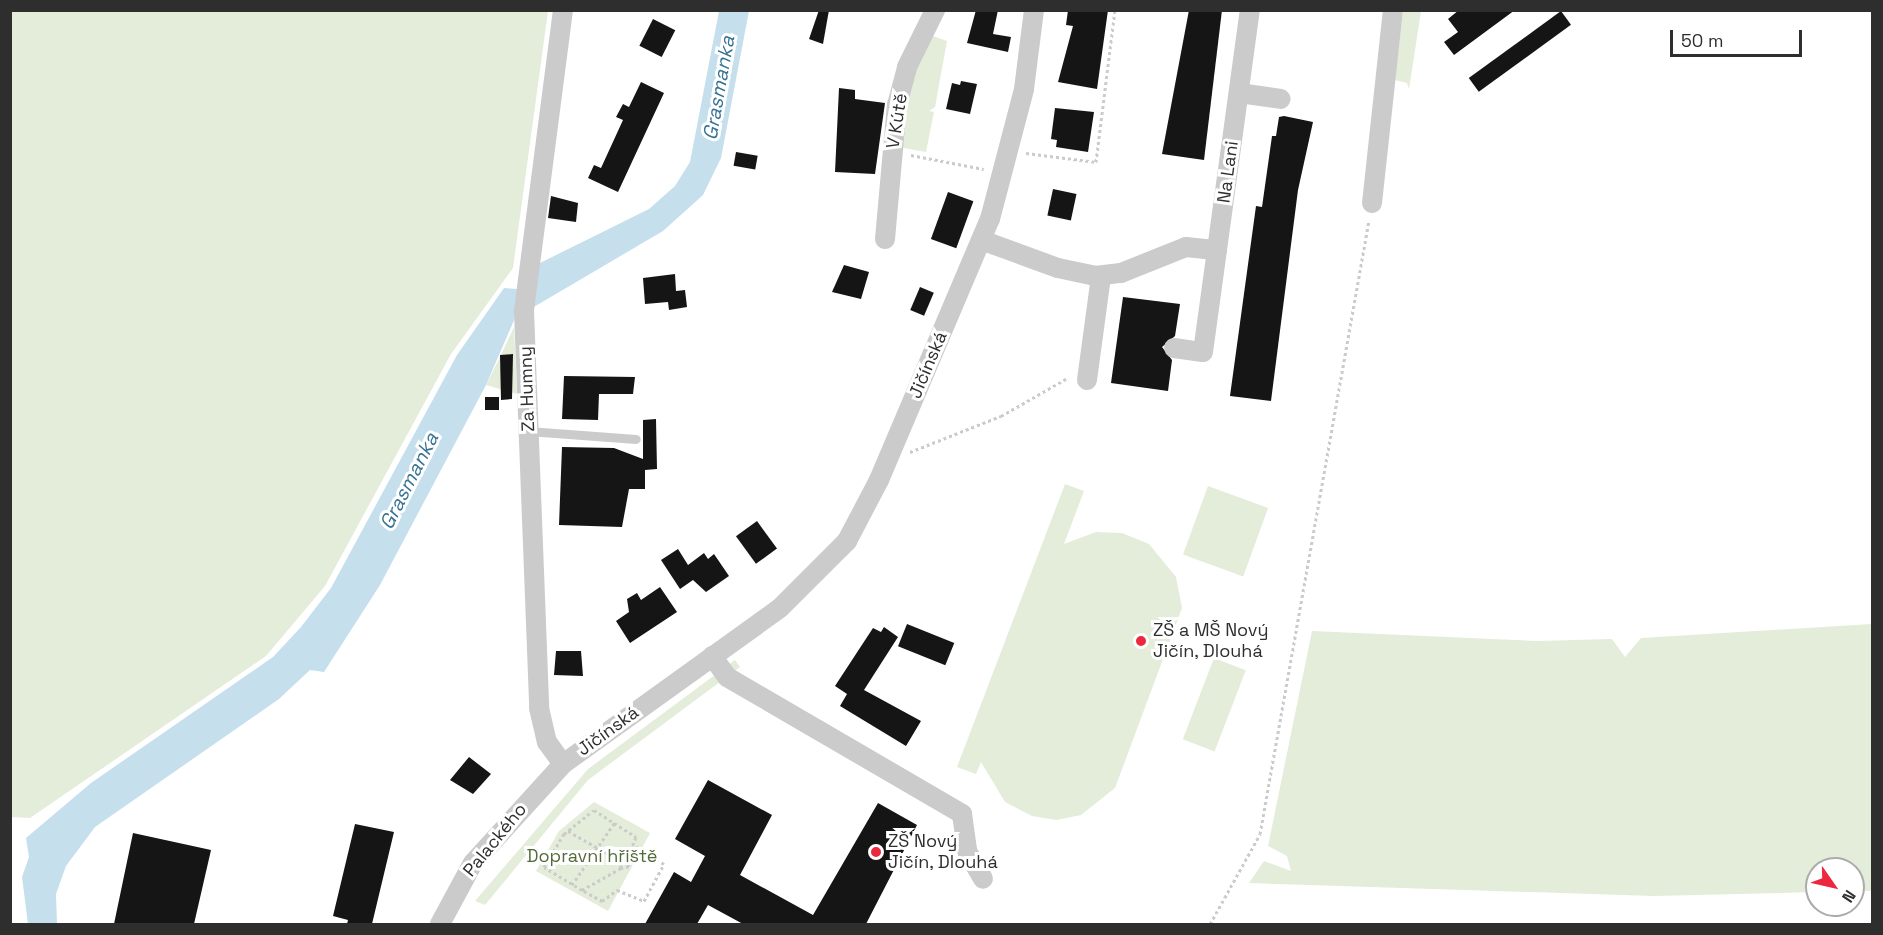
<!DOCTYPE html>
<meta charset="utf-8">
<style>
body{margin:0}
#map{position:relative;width:1883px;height:935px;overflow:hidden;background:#fff;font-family:"Space Grotesk",sans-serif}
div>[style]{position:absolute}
.green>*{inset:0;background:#e4ecda;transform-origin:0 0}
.water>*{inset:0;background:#c5dfed}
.building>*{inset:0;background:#151515;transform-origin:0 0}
.path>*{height:3px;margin-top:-1.5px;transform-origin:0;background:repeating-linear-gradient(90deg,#cbcbcb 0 3px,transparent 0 6px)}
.lane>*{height:9px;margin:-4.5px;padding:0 4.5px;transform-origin:4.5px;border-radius:4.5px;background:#cbcbcb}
.street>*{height:20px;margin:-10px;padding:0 10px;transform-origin:10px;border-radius:10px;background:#cbcbcb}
.dots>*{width:16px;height:16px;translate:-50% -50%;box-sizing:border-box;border:3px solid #fff;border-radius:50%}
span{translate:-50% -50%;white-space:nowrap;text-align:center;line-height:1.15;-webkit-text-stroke:6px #fff;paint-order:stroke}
.street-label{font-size:18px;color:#2e2e2e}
.poi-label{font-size:18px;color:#2e2e2e}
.left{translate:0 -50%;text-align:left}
.park-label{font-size:18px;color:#526b39}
.water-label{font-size:20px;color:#387393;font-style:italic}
.frame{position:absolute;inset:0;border:12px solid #2e2e2e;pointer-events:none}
.north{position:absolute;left:1805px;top:857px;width:60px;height:60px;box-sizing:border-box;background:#fff;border:2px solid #ababab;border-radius:50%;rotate:124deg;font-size:16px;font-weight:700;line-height:24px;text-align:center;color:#2e2e2e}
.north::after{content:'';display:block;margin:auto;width:21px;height:27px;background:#ec283e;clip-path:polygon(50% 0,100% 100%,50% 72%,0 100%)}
.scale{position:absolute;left:1670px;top:30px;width:132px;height:27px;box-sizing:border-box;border:3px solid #2e2e2e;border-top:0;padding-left:8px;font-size:18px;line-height:21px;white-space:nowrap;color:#2e2e2e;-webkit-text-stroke:4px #fff;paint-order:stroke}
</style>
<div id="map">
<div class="green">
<div style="clip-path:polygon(11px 10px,548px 11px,513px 268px,451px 354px,325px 586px,266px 656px,30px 818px,10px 817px)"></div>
<div style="clip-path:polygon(1403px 11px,1421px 11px,1409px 89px,1407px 83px,1395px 80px)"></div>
<div style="clip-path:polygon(930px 35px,947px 41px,935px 107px,929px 111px,934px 112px,926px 152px,898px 147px,914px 71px)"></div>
<div style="clip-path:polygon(514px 327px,517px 394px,486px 385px,500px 357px,500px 364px,513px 363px,513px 354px,501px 355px)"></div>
<div style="clip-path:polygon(1065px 484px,1084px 491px,1064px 544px,1096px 532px,1122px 533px,1149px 544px,1176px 577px,1182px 608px,1115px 788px,1081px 815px,1056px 820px,1032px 816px,1005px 802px,981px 762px,976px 774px,957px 767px)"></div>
<div style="left:1208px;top:486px;width:64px;height:73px;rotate:20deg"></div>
<div style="clip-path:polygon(1872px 624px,1872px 891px,1853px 891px,1853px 869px,1817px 869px,1817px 892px,1654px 896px,1249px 883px,1264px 861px,1291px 871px,1287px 856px,1268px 846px,1312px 631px,1538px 641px,1612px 639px,1625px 657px,1641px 638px)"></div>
<div style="left:1214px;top:658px;width:34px;height:87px;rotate:21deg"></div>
<div style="clip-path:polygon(735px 660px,740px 667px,588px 780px,485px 905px,475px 901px,588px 769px)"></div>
<div style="clip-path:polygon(594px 802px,650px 833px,608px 911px,536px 871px,559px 831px)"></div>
</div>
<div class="water">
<div style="clip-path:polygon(719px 11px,749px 11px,721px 158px,703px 195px,663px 231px,515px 318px,486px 385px,380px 585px,324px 672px,310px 670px,279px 699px,95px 827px,66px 866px,56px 894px,57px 924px,28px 924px,22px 877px,29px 857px,26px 838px,91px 783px,273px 657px,301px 627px,331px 588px,457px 355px,504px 288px,517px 289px,536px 275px,540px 263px,649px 209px,675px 186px,690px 162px)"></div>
</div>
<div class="building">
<div style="clip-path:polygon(819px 10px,829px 10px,823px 44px,809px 39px)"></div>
<div style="clip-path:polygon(976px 10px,998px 10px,993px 34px,1011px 37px,1008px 52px,967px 43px)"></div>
<div style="clip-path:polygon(1068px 10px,1108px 10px,1097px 89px,1058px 82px,1073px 26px,1066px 25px)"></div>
<div style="clip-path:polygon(1189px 10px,1222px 10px,1204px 160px,1162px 154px)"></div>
<div style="clip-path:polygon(1459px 10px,1515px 10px,1454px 55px,1444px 42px,1458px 32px,1448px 19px)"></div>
<div style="left:1561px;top:11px;width:17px;height:114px;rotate:54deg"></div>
<div style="left:653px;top:19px;width:25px;height:30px;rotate:27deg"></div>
<div style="clip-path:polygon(961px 81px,977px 84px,970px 114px,946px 109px,952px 83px,960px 85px)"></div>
<div style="clip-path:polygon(641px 82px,664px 93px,618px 192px,588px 178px,594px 165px,601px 168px,623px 120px,616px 117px,623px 104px,629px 107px)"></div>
<div style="clip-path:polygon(839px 88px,855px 90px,855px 99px,885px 103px,875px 174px,835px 172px)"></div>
<div style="clip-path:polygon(1055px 108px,1094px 112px,1088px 152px,1056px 147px,1057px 140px,1051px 139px)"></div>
<div style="clip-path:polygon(1284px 116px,1313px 122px,1298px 190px,1271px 401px,1230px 396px,1256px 206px,1262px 207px,1272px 136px,1276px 136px,1279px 117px)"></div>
<div style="left:736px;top:152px;width:22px;height:14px;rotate:10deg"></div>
<div style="left:1053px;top:189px;width:24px;height:27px;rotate:12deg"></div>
<div style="left:948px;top:192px;width:27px;height:50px;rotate:20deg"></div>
<div style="clip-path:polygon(551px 196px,578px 203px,576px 222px,548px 218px)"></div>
<div style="clip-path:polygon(844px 265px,869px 272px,861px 299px,832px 292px)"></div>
<div style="clip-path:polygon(675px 274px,676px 291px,685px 290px,687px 307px,669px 310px,668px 302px,645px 304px,643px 278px)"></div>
<div style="left:920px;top:287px;width:15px;height:25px;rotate:23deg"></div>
<div style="clip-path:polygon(1123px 297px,1180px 304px,1175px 336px,1162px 347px,1172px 360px,1168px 391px,1111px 383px)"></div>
<div style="clip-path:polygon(513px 354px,512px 399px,501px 400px,500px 355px)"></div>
<div style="clip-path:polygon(564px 376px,635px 377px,633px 394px,599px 394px,598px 420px,562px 419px)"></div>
<div style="left:485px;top:397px;width:14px;height:13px"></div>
<div style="clip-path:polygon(656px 419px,657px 469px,645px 470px,645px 489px,629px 489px,622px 527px,559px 525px,562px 447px,614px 448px,643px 459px,643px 420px)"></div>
<div style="left:757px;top:521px;width:34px;height:26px;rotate:54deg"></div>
<div style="clip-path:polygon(678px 549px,688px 565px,704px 553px,708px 559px,714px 554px,729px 576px,706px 592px,693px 580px,680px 589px,661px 560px)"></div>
<div style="clip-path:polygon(660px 587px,677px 612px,630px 643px,616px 621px,629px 612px,627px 599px,637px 593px,641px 600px)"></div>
<div style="left:907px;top:624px;width:51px;height:24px;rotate:22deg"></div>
<div style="clip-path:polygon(884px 627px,898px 637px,864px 690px,921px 721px,906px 746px,840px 706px,847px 694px,835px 686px,873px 628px,881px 632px)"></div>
<div style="clip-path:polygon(556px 651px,581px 651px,583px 676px,554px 675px)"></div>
<div style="clip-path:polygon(469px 757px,491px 774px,473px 794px,450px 780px)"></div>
<div style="clip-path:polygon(708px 780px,772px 815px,740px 875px,813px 915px,878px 803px,917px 825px,866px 924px,743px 924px,708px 905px,697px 924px,645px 924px,674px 872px,691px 882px,705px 856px,675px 839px)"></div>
<div style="clip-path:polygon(355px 824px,394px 832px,372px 924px,347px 924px,348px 920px,333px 916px)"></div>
<div style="clip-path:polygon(133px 833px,211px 850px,194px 924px,114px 924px)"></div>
</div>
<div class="path">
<div style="left:1026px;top:153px;width:71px;rotate:7.3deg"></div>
<div style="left:1096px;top:162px;width:153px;rotate:-82.9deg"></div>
<div style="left:911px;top:155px;width:74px;rotate:10.9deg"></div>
<div style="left:910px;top:452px;width:98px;rotate:-21.6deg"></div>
<div style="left:1001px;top:416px;width:78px;rotate:-29.8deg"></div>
<div style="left:568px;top:831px;width:59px;rotate:29.6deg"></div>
<div style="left:619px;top:860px;width:8px;rotate:-14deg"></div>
<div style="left:627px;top:858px;width:8px;rotate:76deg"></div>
<div style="left:629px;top:866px;width:8px;rotate:166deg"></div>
<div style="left:621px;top:868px;width:8px;rotate:-104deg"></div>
<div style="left:621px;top:868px;width:45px;rotate:150.6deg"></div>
<div style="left:582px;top:890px;width:44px;rotate:-148.8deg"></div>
<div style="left:544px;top:867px;width:39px;rotate:-59deg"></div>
<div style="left:564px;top:834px;width:38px;rotate:-39deg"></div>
<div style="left:594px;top:810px;width:50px;rotate:32.7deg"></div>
<div style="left:636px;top:837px;width:23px;rotate:113deg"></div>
<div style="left:572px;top:885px;width:76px;rotate:-55.7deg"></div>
<div style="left:584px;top:891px;width:21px;rotate:29deg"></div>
<div style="left:602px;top:901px;width:19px;rotate:-36deg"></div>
<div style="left:617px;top:890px;width:29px;rotate:22deg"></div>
<div style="left:644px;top:901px;width:42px;rotate:-61.6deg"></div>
<div style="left:664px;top:864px;width:36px;rotate:-148deg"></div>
<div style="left:1210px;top:924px;width:103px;rotate:-60.9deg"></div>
<div style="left:1260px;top:834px;width:624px;rotate:-79.93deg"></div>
</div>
<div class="lane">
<div style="left:528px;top:431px;width:108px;rotate:4.2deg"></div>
</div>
<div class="street">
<div style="left:563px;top:10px;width:304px;rotate:97.4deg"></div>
<div style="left:524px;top:311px;width:397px;rotate:87.8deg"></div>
<div style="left:539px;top:708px;width:35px;rotate:77deg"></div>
<div style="left:547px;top:742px;width:27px;rotate:54deg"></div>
<div style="left:1239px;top:93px;width:42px;rotate:8.1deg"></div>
<div style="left:1372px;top:203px;width:194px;rotate:-83.8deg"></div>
<div style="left:885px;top:239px;width:135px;rotate:-84.9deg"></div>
<div style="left:897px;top:105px;width:39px;rotate:-75deg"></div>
<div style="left:907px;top:67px;width:64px;rotate:-63.8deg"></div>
<div style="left:981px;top:240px;width:82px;rotate:20deg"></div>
<div style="left:1058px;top:268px;width:38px;rotate:12deg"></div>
<div style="left:1095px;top:276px;width:26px;rotate:-7deg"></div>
<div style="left:1121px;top:273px;width:70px;rotate:-21.8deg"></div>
<div style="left:1186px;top:247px;width:31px;rotate:6deg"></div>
<div style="left:1174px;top:348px;width:29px;rotate:8deg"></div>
<div style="left:1203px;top:352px;width:345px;rotate:-82.2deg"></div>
<div style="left:1087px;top:380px;width:105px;rotate:-82.3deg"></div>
<div style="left:712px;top:656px;width:26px;rotate:54deg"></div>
<div style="left:727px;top:677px;width:272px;rotate:30.2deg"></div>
<div style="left:962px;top:814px;width:37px;rotate:82deg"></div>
<div style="left:967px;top:851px;width:32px;rotate:60deg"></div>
<div style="left:440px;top:924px;width:69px;rotate:-61.6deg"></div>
<div style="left:473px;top:863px;width:134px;rotate:-47.7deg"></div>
<div style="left:563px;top:764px;width:267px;rotate:-35.7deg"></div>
<div style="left:780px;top:608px;width:95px;rotate:-45deg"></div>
<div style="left:847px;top:541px;width:69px;rotate:-62.3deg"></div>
<div style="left:879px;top:480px;width:284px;rotate:-67deg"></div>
<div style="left:990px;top:219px;width:134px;rotate:-75.3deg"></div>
<div style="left:1024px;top:89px;width:80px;rotate:-82.8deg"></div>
</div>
<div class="dots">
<div style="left:1141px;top:641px;background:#ec283e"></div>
<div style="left:876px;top:852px;background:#ec283e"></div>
</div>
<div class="street-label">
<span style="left:897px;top:121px;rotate:-81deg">V Kútě</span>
<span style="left:1228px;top:172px;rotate:-82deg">Na Lani</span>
<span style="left:928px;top:365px;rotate:-67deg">Jičínská</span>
<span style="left:527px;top:389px;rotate:-92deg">Za Humny</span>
<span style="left:608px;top:731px;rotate:-36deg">Jičínská</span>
<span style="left:495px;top:840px;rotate:-51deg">Palackého</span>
</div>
<div class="poi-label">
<span class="left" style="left:1153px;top:641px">ZŠ a MŠ Nový<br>Jičín, Dlouhá</span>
<span class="left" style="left:888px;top:852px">ZŠ Nový<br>Jičín, Dlouhá</span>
</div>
<div class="park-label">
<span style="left:592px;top:856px">Dopravní hřiště</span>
</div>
<div class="water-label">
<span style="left:719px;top:88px;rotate:-80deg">Grasmanka</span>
<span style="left:409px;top:481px;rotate:-63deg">Grasmanka</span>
</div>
<div class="frame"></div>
<div class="north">N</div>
<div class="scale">50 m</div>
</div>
